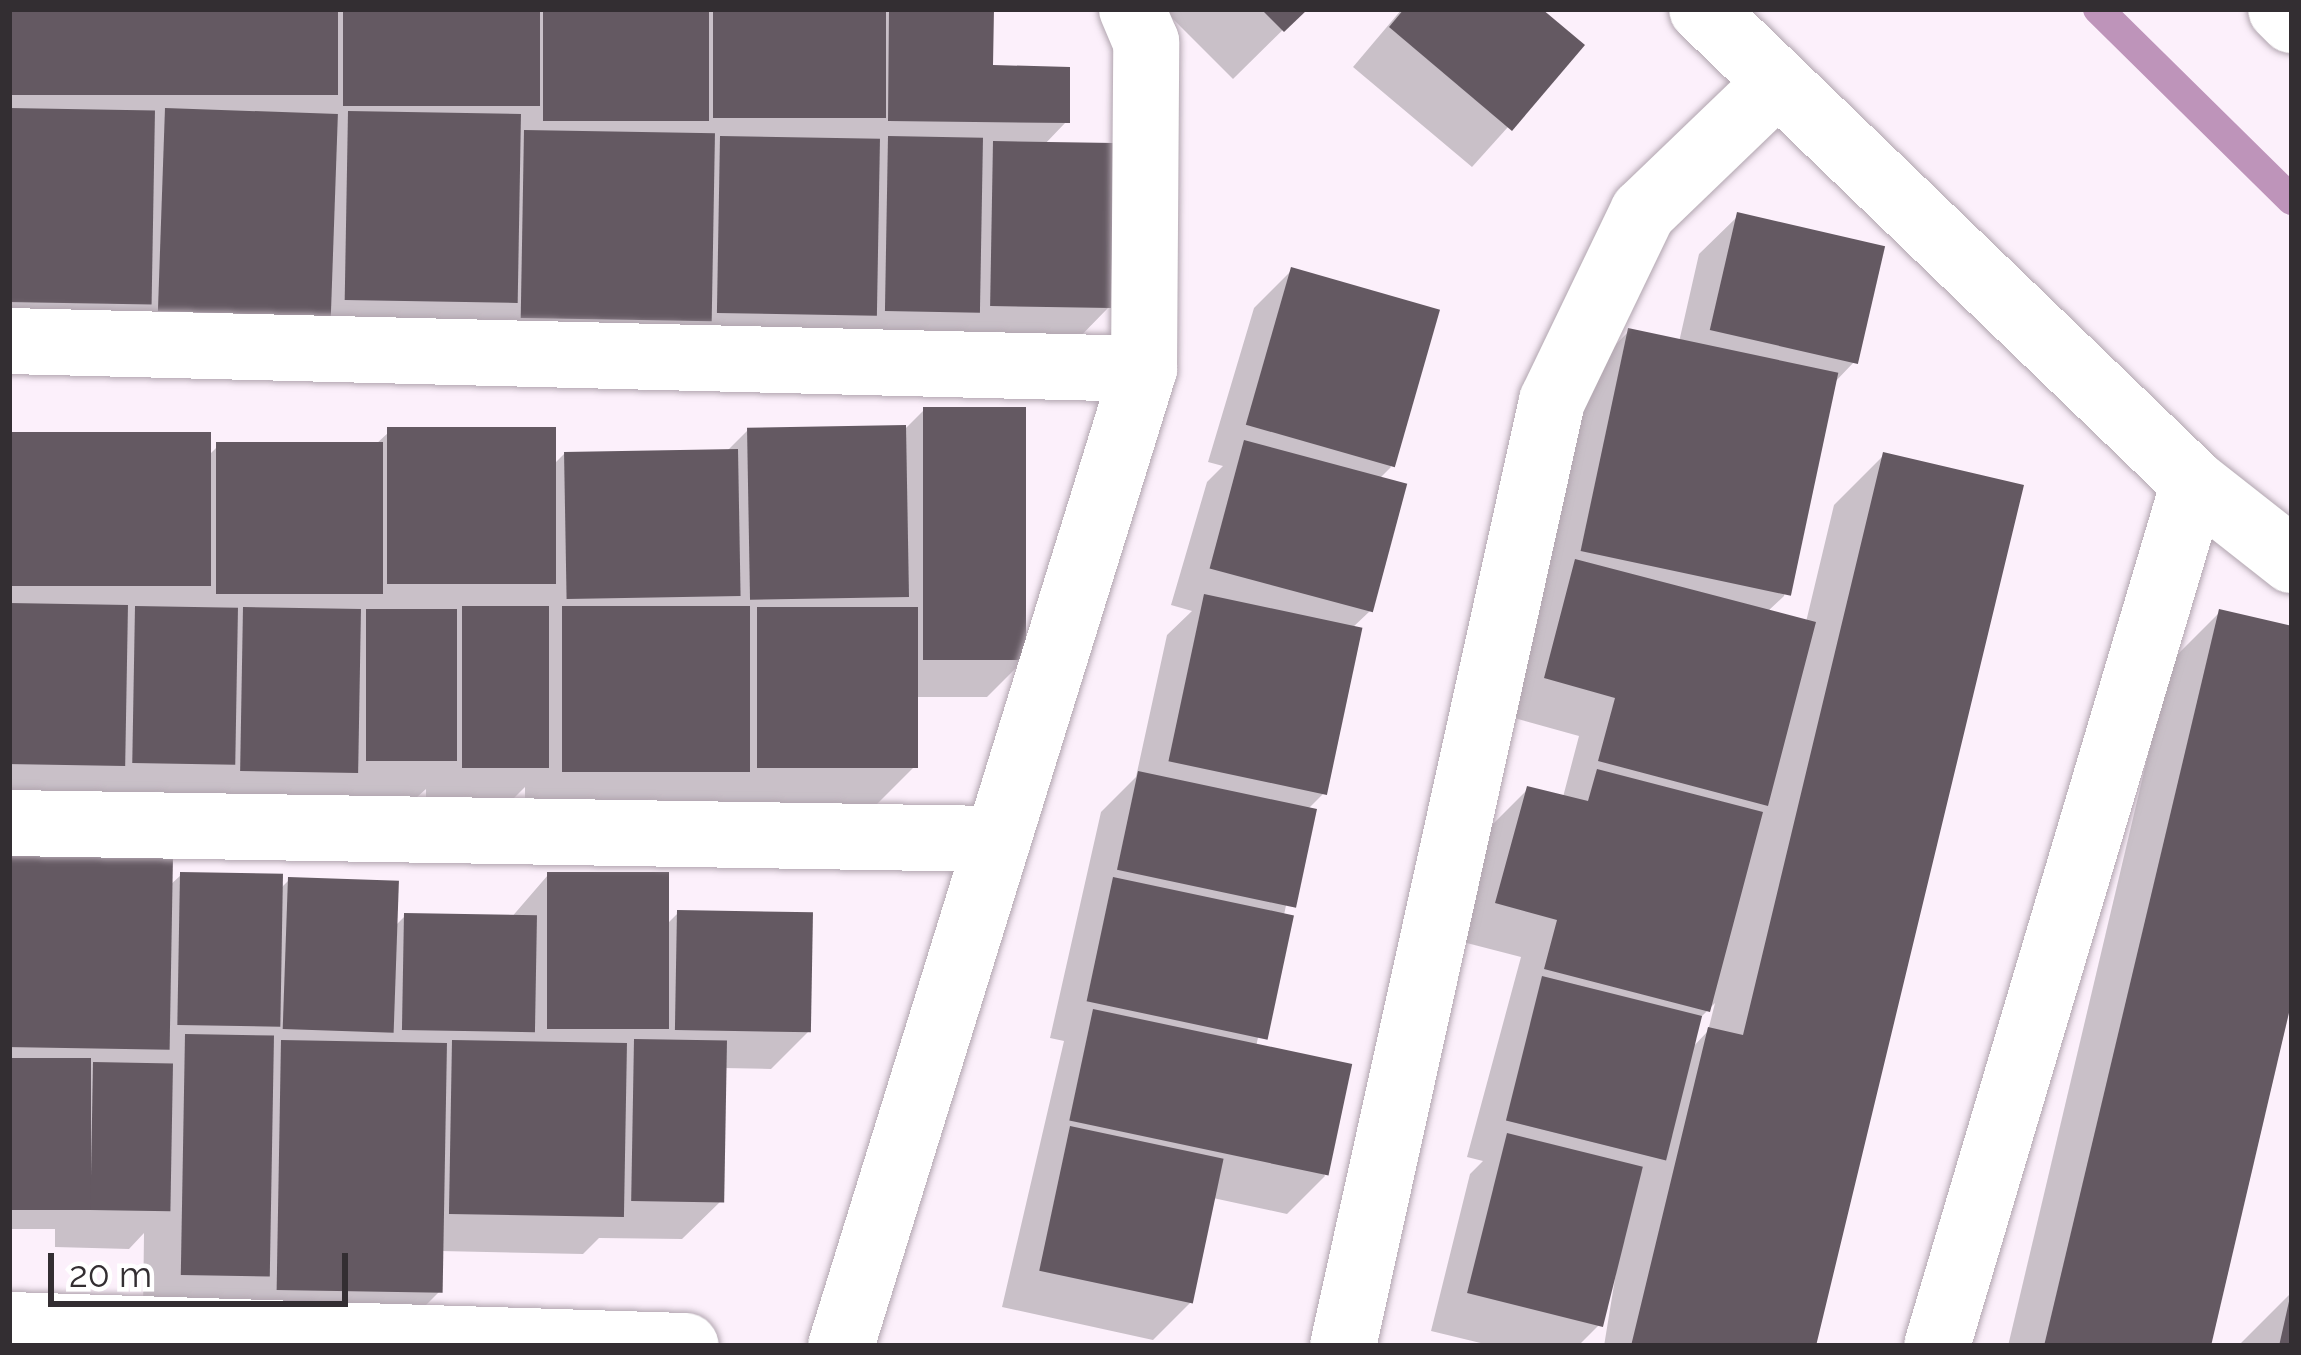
<!DOCTYPE html>
<style>
body{margin:0}
#map{position:relative;width:2301px;height:1355px;overflow:hidden;background:#fcf0fb;font-family:Raleway,sans-serif}
div>[style]{position:absolute}
.shadow>*{inset:0;background:#0003}
.stream>*{height:30px;margin:-15px;padding:0 15px;transform-origin:15px;border-radius:15px;background:#be94ba}
.building>*{inset:0;background:#645962;transform-origin:0 0}
.roads{filter:drop-shadow(0 0 3px #b1a5af) drop-shadow(0 0 3px #b1a5af)}
.street>*{height:66px;margin:-33px;padding:0 33px;transform-origin:33px;border-radius:33px;background:#fff}
span{translate:-50% -50%;white-space:nowrap;text-align:center;line-height:1.15;-webkit-text-stroke:12px #fff;paint-order:stroke}
.frame{position:absolute;inset:0;border:12px solid #332e32;pointer-events:none}
.scale{position:absolute;left:48px;top:1253px;width:300px;height:54px;box-sizing:border-box;border:6px solid #332e32;border-top:0;padding-left:15px;font-size:36px;line-height:42px;white-space:nowrap;color:#332e32;-webkit-text-stroke:9px #fff;paint-order:stroke}
</style>
<div id="map">
<div class="shadow">
<div style="clip-path:polygon(9px 9px,991px 9px,990px 68px,1066px 122px,1043px 146px,1108px 308px,1070px 347px,9px 339px)"></div>
<div style="clip-path:polygon(1163px 9px,1304px 9px,1233px 79px)"></div>
<div style="clip-path:polygon(1402px 9px,1538px 9px,1581px 46px,1472px 167px,1353px 67px)"></div>
<div style="clip-path:polygon(evenodd,1738px 216px,1855px 361px,1833px 384px,1784px 596px,1767px 612px,1806px 622px,1834px 505px,1884px 455px,1813px 1346px,1604px 1346px,1621px 1242px,1599px 1325px,1578px 1346px,1493px 1346px,1431px 1331px,1470px 1174px,1483px 1161px,1467px 1157px,1521px 957px,1459px 941px,1490px 827px,1528px 789px,1563px 797px,1579px 736px,1507px 716px,1580px 381px,1629px 331px,1679px 342px,1699px 254px,1738px 216px,1715px 1003px,1708px 1031px,1690px 1050px,1698px 1020px,1715px 1003px)"></div>
<div style="clip-path:polygon(1292px 270px,1391px 467px,1378px 480px,1370px 611px,1351px 629px,1323px 794px,1306px 811px,1256px 1047px,1325px 1176px,1287px 1214px,1213px 1198px,1192px 1301px,1153px 1340px,1002px 1307px,1064px 1041px,1050px 1038px,1101px 812px,1136px 777px,1167px 635px,1192px 611px,1171px 605px,1207px 482px,1223px 466px,1208px 462px,1254px 308px)"></div>
<div style="clip-path:polygon(924px 410px,1025px 659px,987px 697px,915px 697px,915px 766px,877px 804px,525px 809px,525px 787px,508px 804px,426px 804px,426px 789px,416px 798px,203px 808px,203px 793px,9px 801px,11px 437px,208px 456px,217px 447px,375px 445px,389px 432px,553px 465px,565px 453px,726px 452px,748px 430px,906px 428px)"></div>
<div style="clip-path:polygon(2220px 612px,2292px 629px,2292px 987px,2208px 1346px,2008px 1346px,2170px 662px)"></div>
<div style="clip-path:polygon(9px 857px,169px 886px,181px 875px,280px 889px,289px 880px,395px 926px,405px 916px,510px 919px,548px 875px,665px 926px,678px 913px,809px 1031px,771px 1069px,723px 1068px,721px 1201px,682px 1239px,599px 1238px,583px 1254px,440px 1251px,439px 1292px,401px 1330px,143px 1312px,144px 1233px,129px 1249px,55px 1247px,55px 1229px,9px 1229px)"></div>
<div style="clip-path:polygon(2292px 1292px,2292px 1346px,2238px 1346px)"></div>
</div>
<div class="stream">
<div style="left:2098px;top:9px;width:272px;rotate:44.6deg"></div>
</div>
<div class="building">
<div style="left:9px;top:9px;width:329px;height:86px"></div>
<div style="left:343px;top:9px;width:197px;height:97px"></div>
<div style="left:543px;top:9px;width:166px;height:112px"></div>
<div style="left:713px;top:9px;width:173px;height:109px"></div>
<div style="clip-path:polygon(889px 9px,994px 9px,993px 65px,1070px 67px,1070px 123px,888px 121px)"></div>
<div style="clip-path:polygon(1261px 9px,1308px 9px,1284px 32px)"></div>
<div style="clip-path:polygon(1404px 9px,1542px 9px,1585px 45px,1512px 131px,1389px 27px)"></div>
<div style="left:9px;top:108px;width:146px;height:194px;rotate:1deg"></div>
<div style="left:165px;top:108px;width:173px;height:203px;rotate:2deg"></div>
<div style="left:348px;top:111px;width:173px;height:189px;rotate:1deg"></div>
<div style="left:524px;top:130px;width:191px;height:188px;rotate:1deg"></div>
<div style="left:720px;top:136px;width:160px;height:177px;rotate:1deg"></div>
<div style="left:888px;top:136px;width:95px;height:175px;rotate:1deg"></div>
<div style="left:993px;top:141px;width:121px;height:165px;rotate:1deg"></div>
<div style="left:1737px;top:212px;width:152px;height:121px;rotate:13deg"></div>
<div style="left:1291px;top:267px;width:155px;height:164px;rotate:16deg"></div>
<div style="left:1628px;top:328px;width:215px;height:228px;rotate:12deg"></div>
<div style="left:923px;top:407px;width:103px;height:253px"></div>
<div style="left:906px;top:425px;width:172px;height:159px;rotate:89deg"></div>
<div style="left:556px;top:427px;width:157px;height:169px;rotate:90deg"></div>
<div style="left:211px;top:432px;width:154px;height:201px;rotate:90deg"></div>
<div style="left:1244px;top:440px;width:169px;height:133px;rotate:15deg"></div>
<div style="left:383px;top:442px;width:152px;height:167px;rotate:90deg"></div>
<div style="left:738px;top:449px;width:147px;height:174px;rotate:89deg"></div>
<div style="clip-path:polygon(1883px 452px,2024px 485px,1816px 1346px,1631px 1346px,1708px 1027px,1743px 1035px)"></div>
<div style="clip-path:polygon(1575px 559px,1816px 622px,1768px 806px,1598px 761px,1615px 698px,1544px 678px)"></div>
<div style="left:1204px;top:594px;width:162px;height:171px;rotate:12deg"></div>
<div style="left:9px;top:603px;width:119px;height:161px;rotate:1deg"></div>
<div style="left:135px;top:606px;width:103px;height:157px;rotate:1deg"></div>
<div style="left:462px;top:606px;width:87px;height:162px"></div>
<div style="left:562px;top:606px;width:188px;height:166px"></div>
<div style="left:243px;top:607px;width:118px;height:164px;rotate:1deg"></div>
<div style="left:757px;top:607px;width:161px;height:161px"></div>
<div style="left:366px;top:609px;width:91px;height:152px"></div>
<div style="clip-path:polygon(2219px 609px,2292px 626px,2292px 1000px,2211px 1346px,2044px 1346px)"></div>
<div style="clip-path:polygon(1597px 769px,1763px 812px,1710px 1012px,1544px 969px,1557px 920px,1495px 903px,1527px 786px,1588px 801px)"></div>
<div style="left:1138px;top:771px;width:183px;height:101px;rotate:12deg"></div>
<div style="left:9px;top:854px;width:164px;height:193px;rotate:1deg"></div>
<div style="left:180px;top:872px;width:103px;height:153px;rotate:1deg"></div>
<div style="left:547px;top:872px;width:122px;height:157px"></div>
<div style="left:288px;top:877px;width:111px;height:152px;rotate:2deg"></div>
<div style="left:1113px;top:877px;width:185px;height:127px;rotate:12deg"></div>
<div style="left:677px;top:910px;width:136px;height:120px;rotate:1deg"></div>
<div style="left:404px;top:913px;width:133px;height:117px;rotate:1deg"></div>
<div style="left:1542px;top:976px;width:165px;height:149px;rotate:14deg"></div>
<div style="left:1093px;top:1009px;width:265px;height:114px;rotate:12deg"></div>
<div style="left:185px;top:1034px;width:89px;height:241px;rotate:1deg"></div>
<div style="left:634px;top:1039px;width:93px;height:162px;rotate:1deg"></div>
<div style="left:281px;top:1040px;width:166px;height:250px;rotate:1deg"></div>
<div style="left:452px;top:1040px;width:175px;height:174px;rotate:1deg"></div>
<div style="left:9px;top:1058px;width:82px;height:152px"></div>
<div style="left:93px;top:1062px;width:80px;height:148px;rotate:1deg"></div>
<div style="left:1070px;top:1126px;width:157px;height:148px;rotate:12deg"></div>
<div style="left:1507px;top:1133px;width:140px;height:165px;rotate:14deg"></div>
<div style="clip-path:polygon(2290px 1297px,2292px 1346px,2279px 1346px)"></div>
</div>
<div class="roads">
<div class="street">
<div style="left:1702px;top:9px;width:683px;rotate:43.93deg"></div>
<div style="left:2194px;top:483px;width:125px;rotate:38.2deg"></div>
<div style="left:2281px;top:9px;width:16px;rotate:45deg"></div>
<div style="left:9px;top:341px;width:1135px;rotate:1.41deg"></div>
<div style="left:9px;top:823px;width:989px;rotate:0.93deg"></div>
<div style="left:9px;top:1325px;width:677px;rotate:1.78deg"></div>
<div style="left:841px;top:1346px;width:1023px;rotate:-72.77deg"></div>
<div style="left:1144px;top:369px;width:327px;rotate:-89.6deg"></div>
<div style="left:1146px;top:42px;width:36px;rotate:-113deg"></div>
<div style="left:1343px;top:1346px;width:968px;rotate:-77.53deg"></div>
<div style="left:1552px;top:401px;width:210px;rotate:-64.3deg"></div>
<div style="left:1643px;top:212px;width:183px;rotate:-43.9deg"></div>
<div style="left:1937px;top:1346px;width:900px;rotate:-73.42deg"></div>
</div>
</div>
<div class="frame"></div>
<div class="scale">20 m</div>
</div>
